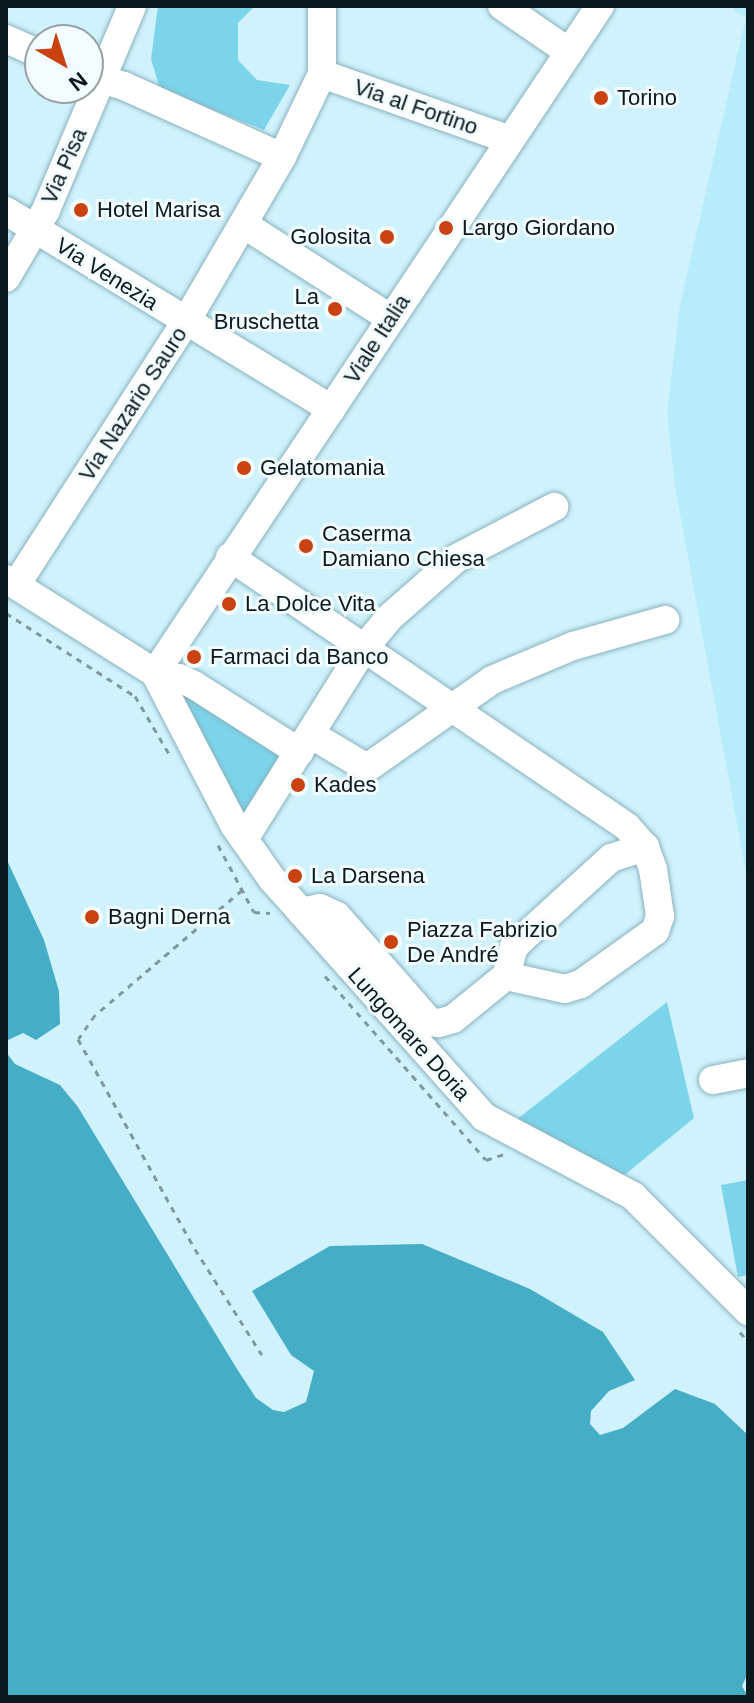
<!DOCTYPE html>
<meta charset="utf-8">
<style>
body{margin:0}
#map{position:relative;width:754px;height:1703px;overflow:hidden;background:#d0f2fc;font-family:Arial,sans-serif}
div>[style]{position:absolute}
.built>*{inset:0;background:#b7ecfb}
.green>*{inset:0;background:#7cd4eb}
.water>*{inset:0;background:#46adc6}
.path>*{height:3px;margin-top:-1.5px;transform-origin:0;background:repeating-linear-gradient(90deg,#7f99a1 0 6px,transparent 0 12px)}
.roads{filter:drop-shadow(0 0 2px #89b2be) drop-shadow(0 0 2px #89b2be)}
.minor>*{height:28px;margin:-14px;padding:0 14px;transform-origin:14px;border-radius:14px;background:#fff}
.dots>*{width:22px;height:22px;translate:-50% -50%;box-sizing:border-box;border:4px solid #f2fbfd;border-radius:50%}
span{translate:-50% -50%;white-space:nowrap;text-align:center;line-height:1.15;-webkit-text-stroke:6px #f2fbfd;paint-order:stroke}
.poi-label{font-size:22px;color:#0a1a1f}
.left{translate:0 -50%;text-align:left}
.right{translate:-100% -50%;text-align:right}
.street-label{font-size:22px;color:#0a1a1f}
.frame{position:absolute;inset:0;border:8px solid #0a1a1f;pointer-events:none}
.north{position:absolute;left:24px;top:24px;width:80px;height:80px;box-sizing:border-box;background:#f2fbfd;border:2px solid #95a1a4;border-radius:50%;rotate:141deg;font-size:22px;font-weight:700;line-height:32px;text-align:center;color:#0a1a1f}
.north::after{content:'';display:block;margin:auto;width:28px;height:36px;background:#ca4212;clip-path:polygon(50% 0,100% 100%,50% 72%,0 100%)}
</style>
<div id="map">
<div class="built">
<div style="clip-path:polygon(735px 6px,748px 6px,748px 883px,675px 486px,667px 413px,680px 305px,746px 17px,734px 11px)"></div>
</div>
<div class="green">
<div style="clip-path:polygon(158px 6px,255px 6px,238px 23px,238px 60px,257px 80px,290px 85px,264px 130px,160px 89px,151px 59px)"></div>
<div style="clip-path:polygon(182px 694px,283px 757px,244px 816px,180px 705px)"></div>
<div style="clip-path:polygon(667px 1002px,694px 1118px,622px 1177px,516px 1120px)"></div>
<div style="clip-path:polygon(748px 1180px,748px 1275px,738px 1277px,721px 1185px)"></div>
</div>
<div class="water">
<div style="clip-path:polygon(6px 858px,44px 940px,59px 991px,60px 1024px,36px 1040px,23px 1033px,6px 1041px)"></div>
<div style="clip-path:polygon(6px 1052px,15px 1064px,60px 1085px,78px 1107px,237px 1369px,256px 1398px,273px 1410px,284px 1412px,306px 1402px,314px 1371px,291px 1355px,252px 1291px,330px 1246px,422px 1244px,530px 1289px,603px 1332px,635px 1380px,609px 1391px,591px 1411px,590px 1424px,600px 1435px,623px 1428px,675px 1389px,715px 1404px,748px 1435px,748px 1673px,742px 1686px,748px 1697px,6px 1697px)"></div>
</div>
<div class="path">
<div style="left:6px;top:613px;width:153px;rotate:32.8deg"></div>
<div style="left:135px;top:696px;width:71px;rotate:59.5deg"></div>
<div style="left:218px;top:845px;width:76px;rotate:61.8deg"></div>
<div style="left:254px;top:912px;width:16px;rotate:4deg"></div>
<div style="left:242px;top:890px;width:193px;rotate:139.6deg"></div>
<div style="left:95px;top:1015px;width:29px;rotate:125deg"></div>
<div style="left:78px;top:1039px;width:240px;rotate:60.9deg"></div>
<div style="left:195px;top:1249px;width:125px;rotate:57.7deg"></div>
<div style="left:325px;top:976px;width:244px;rotate:48.8deg"></div>
<div style="left:486px;top:1160px;width:19px;rotate:-18deg"></div>
<div style="left:740px;top:1332px;width:13px;rotate:51deg"></div>
</div>
<div class="roads">
<div class="minor">
<div style="left:502px;top:6px;width:81px;rotate:34.5deg"></div>
<div style="left:6px;top:39px;width:37px;rotate:24deg"></div>
<div style="left:322px;top:74px;width:199px;rotate:19.3deg"></div>
<div style="left:88px;top:75px;width:38px;rotate:17deg"></div>
<div style="left:124px;top:86px;width:173px;rotate:24.2deg"></div>
<div style="left:6px;top:211px;width:381px;rotate:31.3deg"></div>
<div style="left:243px;top:224px;width:174px;rotate:32.6deg"></div>
<div style="left:6px;top:278px;width:79px;rotate:-59.5deg"></div>
<div style="left:46px;top:210px;width:221px;rotate:-67.1deg"></div>
<div style="left:230px;top:557px;width:480px;rotate:34.2deg"></div>
<div style="left:627px;top:827px;width:27px;rotate:48deg"></div>
<div style="left:645px;top:847px;width:23px;rotate:70deg"></div>
<div style="left:653px;top:869px;width:48px;rotate:81.5deg"></div>
<div style="left:660px;top:916px;width:16px;rotate:108deg"></div>
<div style="left:655px;top:931px;width:91px;rotate:144.4deg"></div>
<div style="left:581px;top:984px;width:17px;rotate:163deg"></div>
<div style="left:565px;top:989px;width:60px;rotate:-167.6deg"></div>
<div style="left:506px;top:976px;width:68px;rotate:140.9deg"></div>
<div style="left:453px;top:1019px;width:15px;rotate:164deg"></div>
<div style="left:439px;top:1023px;width:9px;rotate:-174deg"></div>
<div style="left:430px;top:1022px;width:141px;rotate:-131.3deg"></div>
<div style="left:337px;top:916px;width:19px;rotate:-155deg"></div>
<div style="left:320px;top:908px;width:19px;rotate:168deg"></div>
<div style="left:6px;top:579px;width:176px;rotate:32.2deg"></div>
<div style="left:155px;top:673px;width:171px;rotate:62.5deg"></div>
<div style="left:234px;top:825px;width:66px;rotate:54.9deg"></div>
<div style="left:272px;top:879px;width:319px;rotate:48.3deg"></div>
<div style="left:484px;top:1117px;width:169px;rotate:27.9deg"></div>
<div style="left:633px;top:1196px;width:163px;rotate:45deg"></div>
<div style="left:16px;top:585px;width:312px;rotate:-57.2deg"></div>
<div style="left:185px;top:323px;width:192px;rotate:-59.7deg"></div>
<div style="left:282px;top:157px;width:92px;rotate:-64.3deg"></div>
<div style="left:322px;top:74px;width:68px;rotate:-90deg"></div>
<div style="left:155px;top:673px;width:802px;rotate:-56.29deg"></div>
<div style="left:160px;top:680px;width:19px;rotate:-6deg"></div>
<div style="left:179px;top:678px;width:17px;rotate:25deg"></div>
<div style="left:194px;top:685px;width:125px;rotate:32.5deg"></div>
<div style="left:310px;top:734px;width:66px;rotate:30.8deg"></div>
<div style="left:367px;top:768px;width:153px;rotate:-35.1deg"></div>
<div style="left:492px;top:680px;width:88px;rotate:-22.8deg"></div>
<div style="left:573px;top:646px;width:96px;rotate:-15.8deg"></div>
<div style="left:244px;top:839px;width:226px;rotate:-57.9deg"></div>
<div style="left:364px;top:648px;width:40px;rotate:-50deg"></div>
<div style="left:390px;top:617px;width:89px;rotate:-41.4deg"></div>
<div style="left:457px;top:558px;width:110px;rotate:-27.7deg"></div>
<div style="left:506px;top:976px;width:30px;rotate:-75deg"></div>
<div style="left:514px;top:947px;width:11px;rotate:-45deg"></div>
<div style="left:522px;top:939px;width:120px;rotate:-42.3deg"></div>
<div style="left:611px;top:858px;width:36px;rotate:-18deg"></div>
<div style="left:713px;top:1080px;width:36px;rotate:-11deg"></div>
</div>
</div>
<div class="dots">
<div style="left:601px;top:98px;background:#ca4212"></div>
<div style="left:81px;top:210px;background:#ca4212"></div>
<div style="left:446px;top:228px;background:#ca4212"></div>
<div style="left:387px;top:237px;background:#ca4212"></div>
<div style="left:335px;top:309px;background:#ca4212"></div>
<div style="left:244px;top:468px;background:#ca4212"></div>
<div style="left:306px;top:546px;background:#ca4212"></div>
<div style="left:229px;top:604px;background:#ca4212"></div>
<div style="left:194px;top:657px;background:#ca4212"></div>
<div style="left:298px;top:785px;background:#ca4212"></div>
<div style="left:295px;top:876px;background:#ca4212"></div>
<div style="left:92px;top:917px;background:#ca4212"></div>
<div style="left:391px;top:942px;background:#ca4212"></div>
</div>
<div class="poi-label">
<span class="left" style="left:617px;top:98px">Torino</span>
<span class="left" style="left:97px;top:210px">Hotel Marisa</span>
<span class="left" style="left:462px;top:228px">Largo Giordano</span>
<span class="right" style="left:371px;top:237px">Golosita</span>
<span class="right" style="left:319px;top:309px">La<br>Bruschetta</span>
<span class="left" style="left:260px;top:468px">Gelatomania</span>
<span class="left" style="left:322px;top:546px">Caserma<br>Damiano Chiesa</span>
<span class="left" style="left:245px;top:604px">La Dolce Vita</span>
<span class="left" style="left:210px;top:657px">Farmaci da Banco</span>
<span class="left" style="left:314px;top:785px">Kades</span>
<span class="left" style="left:311px;top:876px">La Darsena</span>
<span class="left" style="left:108px;top:917px">Bagni Derna</span>
<span class="left" style="left:407px;top:942px">Piazza Fabrizio<br>De André</span>
</div>
<div class="street-label">
<span style="left:416px;top:107px;rotate:19deg">Via al Fortino</span>
<span style="left:64px;top:166px;rotate:-66deg">Via Pisa</span>
<span style="left:107px;top:274px;rotate:32deg">Via Venezia</span>
<span style="left:377px;top:339px;rotate:-57deg">Viale Italia</span>
<span style="left:133px;top:404px;rotate:-57deg">Via Nazario Sauro</span>
<span style="left:409px;top:1034px;rotate:48deg">Lungomare Doria</span>
</div>
<div class="frame"></div>
<div class="north">N</div>
</div>
